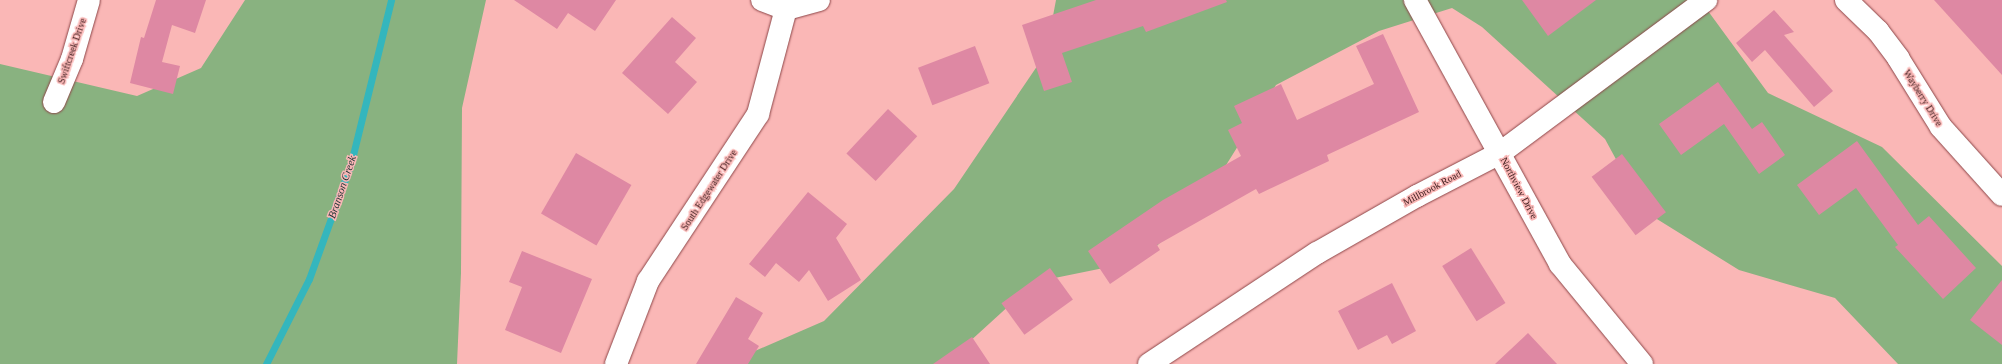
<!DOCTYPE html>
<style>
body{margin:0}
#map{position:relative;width:2002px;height:364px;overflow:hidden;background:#fab7b6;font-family:Georgia,serif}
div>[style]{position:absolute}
.green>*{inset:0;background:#89b280}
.stream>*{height:7px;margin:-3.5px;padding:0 3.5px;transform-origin:3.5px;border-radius:3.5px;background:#34b6bd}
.building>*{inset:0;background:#de88a3;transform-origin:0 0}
.roads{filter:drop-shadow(0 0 1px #8d4648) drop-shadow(0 0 1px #8d4648)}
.minor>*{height:22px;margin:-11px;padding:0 11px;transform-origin:11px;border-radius:11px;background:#fff}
span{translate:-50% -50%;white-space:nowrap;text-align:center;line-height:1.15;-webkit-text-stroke:3px #fab7b6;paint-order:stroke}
.street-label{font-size:10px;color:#422222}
.water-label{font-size:11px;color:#1d3234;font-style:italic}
</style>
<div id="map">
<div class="green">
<div style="clip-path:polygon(245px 0,486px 0,462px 108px,461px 273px,457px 364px,0 364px,0 64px,137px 96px,201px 68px)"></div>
<div style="clip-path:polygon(1056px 0,1700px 0,1768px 93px,1882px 147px,2002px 266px,2002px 364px,1898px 364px,1835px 298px,1739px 270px,1644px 211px,1605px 139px,1482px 27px,1452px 8px,1379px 31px,1276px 85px,1208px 194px,1143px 260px,1035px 282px,945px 364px,725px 364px,824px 321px,954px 189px,1046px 53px)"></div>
</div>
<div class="stream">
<div style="left:266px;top:364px;width:95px;rotate:-63.2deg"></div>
<div style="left:309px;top:279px;width:123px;rotate:-70.1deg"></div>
<div style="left:351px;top:163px;width:168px;rotate:-76.2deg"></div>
</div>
<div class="building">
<div style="clip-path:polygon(156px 0,206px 0,195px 33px,172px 25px,162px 62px,180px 66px,173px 94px,130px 83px,141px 37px,144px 38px)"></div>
<div style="clip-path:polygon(514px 0,616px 0,595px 31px,568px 13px,557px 29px)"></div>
<div style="clip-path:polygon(1096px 0,1226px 0,1227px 2px,1146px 32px,1143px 26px,1062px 53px,1072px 82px,1044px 91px,1022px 25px)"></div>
<div style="clip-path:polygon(1522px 0,1596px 0,1548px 36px)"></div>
<div style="clip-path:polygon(1934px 0,2002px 0,2002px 75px)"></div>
<div style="clip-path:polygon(1774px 10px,1794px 32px,1784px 35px,1833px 91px,1814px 107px,1765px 50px,1752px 62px,1736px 43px)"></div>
<div style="clip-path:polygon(672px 17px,696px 38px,675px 62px,697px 82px,668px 114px,622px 73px)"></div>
<div style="clip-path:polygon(1383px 34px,1419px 112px,1327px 155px,1329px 161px,1259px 194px,1256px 189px,1157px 245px,1160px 250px,1110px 284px,1088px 251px,1163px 200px,1241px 156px,1228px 130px,1242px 123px,1234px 106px,1281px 84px,1297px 120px,1374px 84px,1356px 46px)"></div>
<div style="left:975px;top:46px;width:40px;height:61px;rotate:69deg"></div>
<div style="clip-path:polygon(1718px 82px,1752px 129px,1762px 122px,1785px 155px,1759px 174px,1724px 124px,1681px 155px,1659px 124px)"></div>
<div style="left:888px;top:109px;width:40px;height:61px;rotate:43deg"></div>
<div style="clip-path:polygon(1857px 141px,1918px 225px,1929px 216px,1976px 268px,1943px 299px,1895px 247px,1898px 245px,1856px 188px,1819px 215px,1797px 185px)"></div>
<div style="left:576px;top:153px;width:64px;height:70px;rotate:30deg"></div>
<div style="left:1622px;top:154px;width:73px;height:38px;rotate:53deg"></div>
<div style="clip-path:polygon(808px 192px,847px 224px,836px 238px,861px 280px,828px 301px,809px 270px,799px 282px,776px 263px,765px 277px,749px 264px)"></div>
<div style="left:1471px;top:248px;width:65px;height:34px;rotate:58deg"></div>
<div style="clip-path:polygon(522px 251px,592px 279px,561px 353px,505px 330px,522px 287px,509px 282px)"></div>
<div style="left:1050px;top:268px;width:39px;height:60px;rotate:54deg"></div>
<div style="clip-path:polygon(2002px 280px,2002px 345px,1970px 320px)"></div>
<div style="clip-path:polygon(1392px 283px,1416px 331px,1392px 344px,1387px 335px,1358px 350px,1338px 311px)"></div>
<div style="clip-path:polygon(736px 297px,763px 313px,748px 339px,759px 346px,748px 364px,696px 364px)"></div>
<div style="clip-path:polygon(1528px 333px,1557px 364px,1495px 364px)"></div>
<div style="clip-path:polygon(972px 337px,990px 364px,933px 364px)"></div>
</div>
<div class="roads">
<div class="minor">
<div style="left:762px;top:0;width:26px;rotate:21deg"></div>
<div style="left:786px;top:9px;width:34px;rotate:-15deg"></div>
<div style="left:1415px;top:0;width:301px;rotate:61.2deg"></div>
<div style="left:1560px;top:264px;width:129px;rotate:50.6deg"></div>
<div style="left:1846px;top:0;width:45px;rotate:44.1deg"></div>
<div style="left:1878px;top:31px;width:34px;rotate:53deg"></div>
<div style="left:1898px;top:58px;width:81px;rotate:58.1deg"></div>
<div style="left:1941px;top:127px;width:91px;rotate:48.1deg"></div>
<div style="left:54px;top:102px;width:47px;rotate:-67.3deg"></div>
<div style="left:72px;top:59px;width:61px;rotate:-73.9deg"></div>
<div style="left:616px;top:364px;width:89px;rotate:-68.9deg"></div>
<div style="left:648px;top:281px;width:200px;rotate:-56.6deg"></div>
<div style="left:758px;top:114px;width:109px;rotate:-75.1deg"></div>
<div style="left:1149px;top:364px;width:201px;rotate:-33.5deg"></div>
<div style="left:1317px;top:253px;width:115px;rotate:-29.7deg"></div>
<div style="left:1417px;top:196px;width:93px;rotate:-27.4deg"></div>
<div style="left:1500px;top:153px;width:257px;rotate:-36.6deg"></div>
</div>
</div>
<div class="street-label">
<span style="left:72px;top:51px;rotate:-71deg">Swiftcreek Drive</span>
<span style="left:1923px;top:98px;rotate:58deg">Wayberry Drive</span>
<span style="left:1432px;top:188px;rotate:-28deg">Millbrook Road</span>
<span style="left:1519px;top:188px;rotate:62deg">Northview Drive</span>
<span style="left:709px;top:190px;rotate:-57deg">South Edgewater Drive</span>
</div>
<div class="water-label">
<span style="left:342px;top:187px;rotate:-71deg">Branson Creek</span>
</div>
</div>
